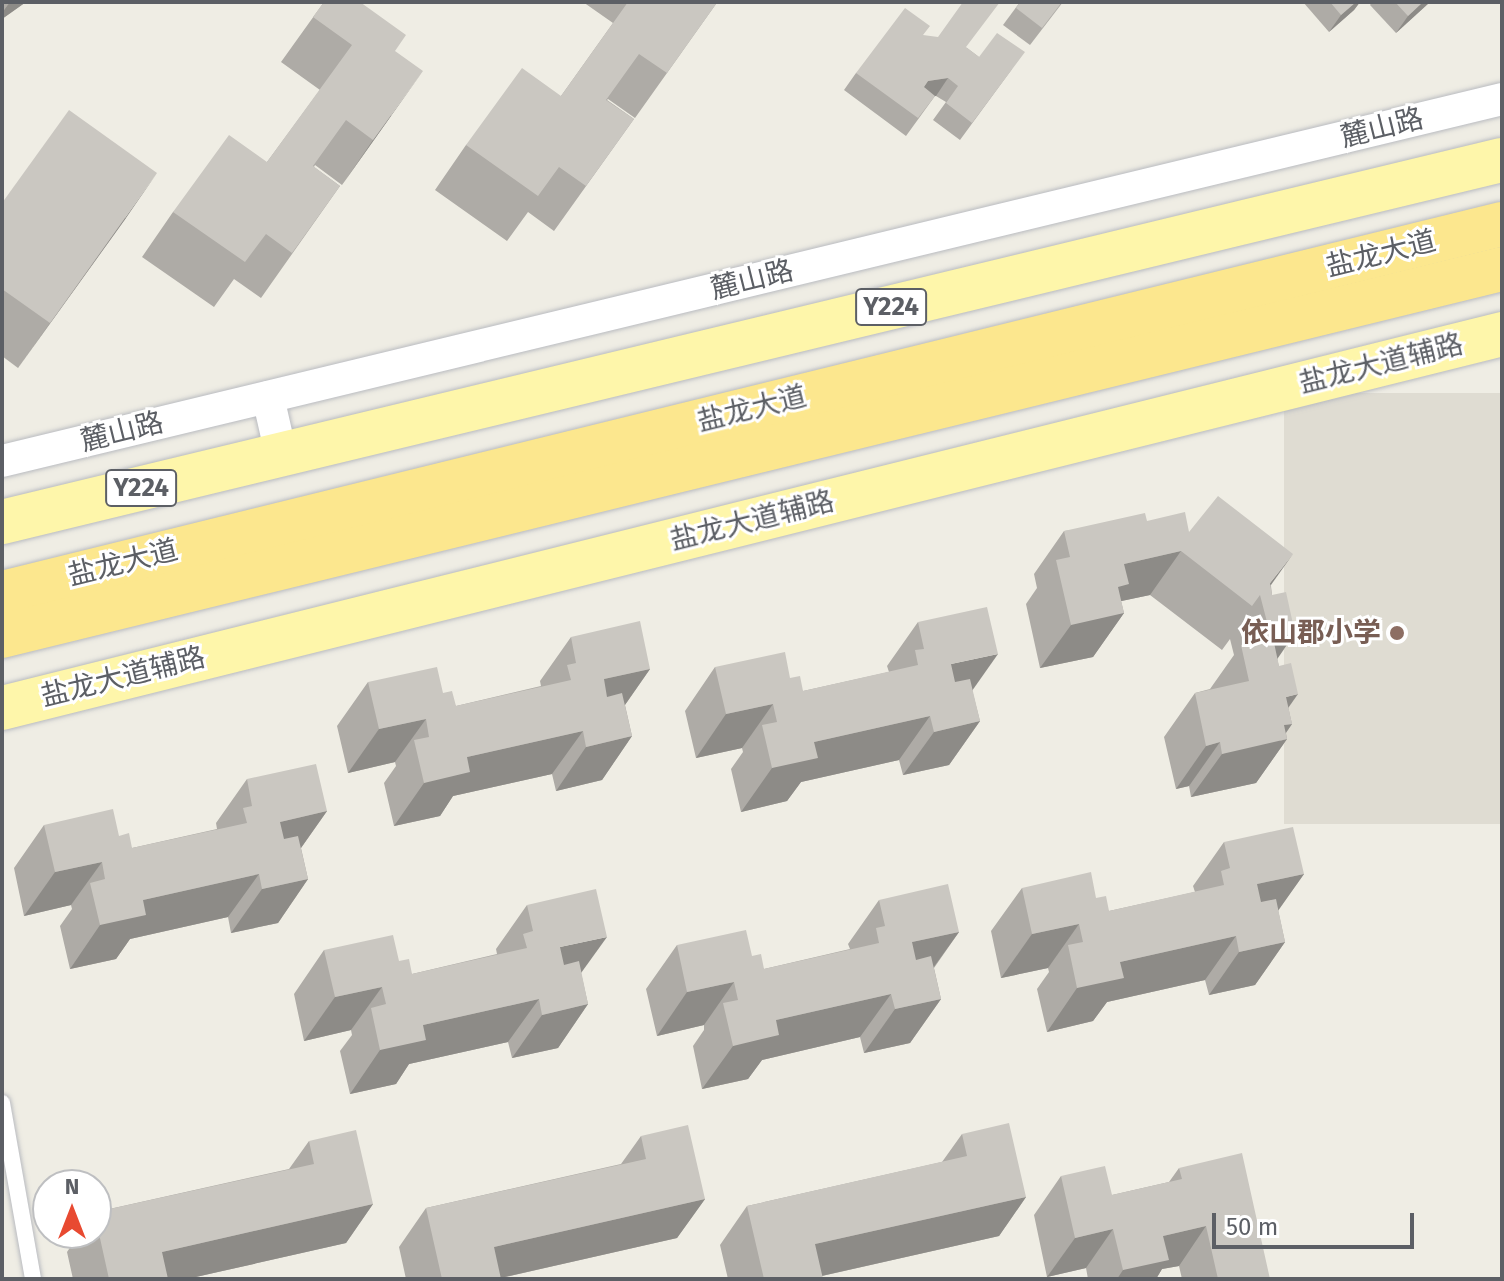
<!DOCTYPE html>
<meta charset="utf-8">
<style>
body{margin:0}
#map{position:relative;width:1504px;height:1281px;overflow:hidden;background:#efede4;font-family:"Fira Sans","Noto Sans SC",sans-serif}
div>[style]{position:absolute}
.education>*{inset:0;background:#dfdcd2;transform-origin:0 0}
.roads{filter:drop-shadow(0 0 2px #b9bbc0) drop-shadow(0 0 2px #b9bbc0)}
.lane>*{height:16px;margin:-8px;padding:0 8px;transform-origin:8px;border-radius:8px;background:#fff}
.street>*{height:32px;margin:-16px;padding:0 16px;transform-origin:16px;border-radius:16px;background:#fff}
.primary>*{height:44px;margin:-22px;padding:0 22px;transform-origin:22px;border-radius:22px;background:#fef6aa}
.highway>*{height:44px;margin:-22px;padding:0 22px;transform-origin:22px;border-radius:22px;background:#fce78e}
.wall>*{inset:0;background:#aeaba6}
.shaded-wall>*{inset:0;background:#8d8b87}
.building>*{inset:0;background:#cac7c1}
.dots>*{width:22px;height:22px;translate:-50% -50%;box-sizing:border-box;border:4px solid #fff;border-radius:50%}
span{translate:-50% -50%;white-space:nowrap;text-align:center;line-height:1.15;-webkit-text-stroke:6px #fff;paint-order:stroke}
.shield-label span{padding:2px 6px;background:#fff;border:2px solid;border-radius:6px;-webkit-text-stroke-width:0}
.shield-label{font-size:26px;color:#5c5f65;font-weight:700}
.street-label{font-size:28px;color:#5c5f65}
.education-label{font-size:28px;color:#785e54;font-weight:700}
.right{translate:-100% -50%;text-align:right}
.frame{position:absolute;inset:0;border:4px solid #5c5f65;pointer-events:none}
.north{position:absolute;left:32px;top:1169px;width:80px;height:80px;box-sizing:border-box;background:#fff;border:2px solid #bebfc1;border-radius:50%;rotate:0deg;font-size:22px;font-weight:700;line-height:32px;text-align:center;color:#5c5f65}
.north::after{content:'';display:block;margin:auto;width:28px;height:36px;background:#e84a31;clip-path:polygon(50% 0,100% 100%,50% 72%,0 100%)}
.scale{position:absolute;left:1212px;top:1213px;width:202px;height:36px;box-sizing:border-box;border:4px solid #5c5f65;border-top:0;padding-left:10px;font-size:24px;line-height:28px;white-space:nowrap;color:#5c5f65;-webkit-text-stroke:6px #fff;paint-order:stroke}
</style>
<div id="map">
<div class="education">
<div style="left:1502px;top:393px;width:431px;height:218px;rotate:90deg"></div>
</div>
<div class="roads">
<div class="lane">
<div style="left:2px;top:1103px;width:179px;rotate:80deg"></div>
</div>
<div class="street">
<div style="left:268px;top:397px;width:58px;rotate:77.2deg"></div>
<div style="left:2px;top:461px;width:1543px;rotate:-13.57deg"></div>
</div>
<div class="primary">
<div style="left:2px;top:522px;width:1543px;rotate:-13.57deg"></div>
<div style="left:2px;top:708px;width:1546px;rotate:-14deg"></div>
</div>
<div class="highway">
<div style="left:2px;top:593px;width:1545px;rotate:-13.82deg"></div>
<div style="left:2px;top:636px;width:1544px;rotate:-13.75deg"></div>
</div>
</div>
<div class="wall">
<div style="clip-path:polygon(2px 2px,26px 2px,2px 19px)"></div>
<div style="clip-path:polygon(324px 2px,395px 51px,391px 116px,342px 185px,315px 165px,314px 167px,340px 186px,261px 298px,234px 279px,214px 307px,142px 257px,173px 212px,267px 162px,320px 90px,281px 62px)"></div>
<div style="clip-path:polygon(583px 2px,713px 2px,716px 4px,635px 118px,608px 99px,607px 100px,634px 119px,554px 231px,528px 212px,507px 241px,435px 190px,466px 145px,561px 96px,613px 23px)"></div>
<div style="clip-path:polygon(1020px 2px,1063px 2px,1030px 45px,1003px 25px)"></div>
<div style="clip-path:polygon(1303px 2px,1360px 2px,1354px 10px,1329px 32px)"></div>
<div style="clip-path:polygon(1372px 2px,1430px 2px,1396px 33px,1370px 5px)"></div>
<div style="clip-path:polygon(967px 48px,979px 57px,1012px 69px,960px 140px,933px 120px,946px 102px,936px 96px,935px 96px,906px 136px,844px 90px,856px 73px)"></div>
<div style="clip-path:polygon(2px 203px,126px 218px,18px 368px,2px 356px)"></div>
<div style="clip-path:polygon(1147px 521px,1189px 532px,1271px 586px,1272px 595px,1295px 633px,1277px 658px,1292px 724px,1286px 733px,1287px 739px,1256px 783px,1191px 797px,1189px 786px,1176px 789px,1164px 737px,1195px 693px,1210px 689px,1234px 655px,1230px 639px,1222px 650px,1150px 595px,1121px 601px,1124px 613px,1093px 657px,1040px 668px,1026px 604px,1037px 588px,1034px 574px,1064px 531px)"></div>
<div style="clip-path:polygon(918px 622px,972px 690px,980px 721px,949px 765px,903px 775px,899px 760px,801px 782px,787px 801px,741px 812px,731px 769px,743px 752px,742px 748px,696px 758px,685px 711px,715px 667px,790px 678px,803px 691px,889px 672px,887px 666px)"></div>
<div style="clip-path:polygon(571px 637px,650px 669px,625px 705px,632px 736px,602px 780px,556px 791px,552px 774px,453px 796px,440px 816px,394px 826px,384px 783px,396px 766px,395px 762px,348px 773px,337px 726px,368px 682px,443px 693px,456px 706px,541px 686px,540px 681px)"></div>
<div style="clip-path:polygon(247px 779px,327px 811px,301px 848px,308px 879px,278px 923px,231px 933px,228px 917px,130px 939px,116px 959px,70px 969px,60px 926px,72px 909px,71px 905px,24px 916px,14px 868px,44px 825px,119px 836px,132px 848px,217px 829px,216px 823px)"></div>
<div style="clip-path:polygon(1224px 842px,1304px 874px,1278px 910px,1285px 942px,1255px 985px,1209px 995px,1205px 980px,1107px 1002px,1093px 1021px,1047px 1032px,1037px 989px,1049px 972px,1048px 968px,1001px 978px,991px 931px,1022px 888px,1096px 898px,1109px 911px,1195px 892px,1193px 886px)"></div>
<div style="clip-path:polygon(879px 900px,959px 932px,934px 968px,941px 999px,910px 1043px,864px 1053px,860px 1037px,762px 1060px,748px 1079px,702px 1089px,693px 1046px,704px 1030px,704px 1025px,657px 1036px,646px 989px,677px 945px,752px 956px,764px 969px,850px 949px,848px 944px)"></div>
<div style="clip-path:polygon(527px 905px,581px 973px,588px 1004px,558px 1048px,512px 1058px,508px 1042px,409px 1064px,396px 1084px,350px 1094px,340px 1051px,352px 1035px,351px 1030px,304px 1041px,294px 994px,324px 950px,399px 961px,412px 974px,497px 954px,496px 949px)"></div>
<div style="clip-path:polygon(962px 1134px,1026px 1197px,999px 1236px,822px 1276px,823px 1279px,728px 1279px,720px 1245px,747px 1206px,942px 1162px)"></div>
<div style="clip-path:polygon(641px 1136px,705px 1199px,677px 1238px,501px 1278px,501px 1279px,406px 1279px,399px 1247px,426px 1208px,621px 1164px)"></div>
<div style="clip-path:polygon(309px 1141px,373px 1204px,346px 1243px,187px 1279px,73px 1279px,67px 1252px,80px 1233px,96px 1233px,96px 1212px,289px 1169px)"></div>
<div style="clip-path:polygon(1179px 1168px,1270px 1279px,1182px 1279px,1179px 1266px,1162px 1269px,1156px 1279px,1088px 1279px,1086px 1268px,1047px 1277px,1034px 1215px,1061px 1176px,1112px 1195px,1169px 1182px)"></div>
</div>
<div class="shaded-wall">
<div style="clip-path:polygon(10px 2px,26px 2px,2px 19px,2px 13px)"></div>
<div style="clip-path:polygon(1356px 2px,1360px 2px,1354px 10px,1329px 32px,1341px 15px)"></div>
<div style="clip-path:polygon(1423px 2px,1430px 2px,1396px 33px,1408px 16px)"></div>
<div style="clip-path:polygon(423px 71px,391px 116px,342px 185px,373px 140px)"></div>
<div style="clip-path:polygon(948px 78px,936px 96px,916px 98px,928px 81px)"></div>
<div style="clip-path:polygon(157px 173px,126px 218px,18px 368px,50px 323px)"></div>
<div style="clip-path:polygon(1181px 551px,1150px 595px,1117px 602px,1124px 613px,1093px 657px,1040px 668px,1071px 625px,1124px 564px)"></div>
<div style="clip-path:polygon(1293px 554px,1261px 599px,1270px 583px)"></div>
<div style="clip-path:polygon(1295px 633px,1265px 677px,1273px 638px)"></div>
<div style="clip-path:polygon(998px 654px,967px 698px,921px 708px,951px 664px)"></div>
<div style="clip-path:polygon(650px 669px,620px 712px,573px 723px,604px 679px)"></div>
<div style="clip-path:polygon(1298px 694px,1267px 738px,1286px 697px)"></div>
<div style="clip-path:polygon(773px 704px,742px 748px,696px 758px,726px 714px)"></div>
<div style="clip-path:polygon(930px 716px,899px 760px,801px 782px,787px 801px,741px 812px,772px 768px,814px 742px)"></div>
<div style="clip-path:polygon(426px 719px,395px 762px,348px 773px,379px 729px)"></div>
<div style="clip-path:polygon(980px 721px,949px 765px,903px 775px,934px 732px)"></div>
<div style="clip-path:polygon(1292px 724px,1280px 741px,1287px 739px,1256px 783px,1191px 797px,1222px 754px,1284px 725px)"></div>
<div style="clip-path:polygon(583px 731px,552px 774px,453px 796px,440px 816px,394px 826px,424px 783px,467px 757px)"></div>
<div style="clip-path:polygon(632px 736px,602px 780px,556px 791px,586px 747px)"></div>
<div style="clip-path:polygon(1220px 742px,1189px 786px,1176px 789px,1206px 746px)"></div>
<div style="clip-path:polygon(327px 811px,296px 855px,249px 866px,280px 822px)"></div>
<div style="clip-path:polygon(102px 862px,71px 905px,24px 916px,55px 872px)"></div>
<div style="clip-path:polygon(259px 874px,228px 917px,130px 939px,116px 959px,70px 969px,100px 925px,143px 900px)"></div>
<div style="clip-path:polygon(1304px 874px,1273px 918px,1227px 928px,1257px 884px)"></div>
<div style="clip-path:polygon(308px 879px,278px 923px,231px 933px,262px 889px)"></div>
<div style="clip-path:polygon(1079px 924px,1048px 968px,1001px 978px,1032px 934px)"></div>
<div style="clip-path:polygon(959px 932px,928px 975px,882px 986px,912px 942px)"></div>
<div style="clip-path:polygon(1236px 936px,1205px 980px,1107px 1002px,1093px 1021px,1047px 1032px,1077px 988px,1120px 962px)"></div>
<div style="clip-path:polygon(607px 937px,576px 980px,529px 991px,560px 947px)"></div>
<div style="clip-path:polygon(1285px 942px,1255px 985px,1209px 995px,1239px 952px)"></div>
<div style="clip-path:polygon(734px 982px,704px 1025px,657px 1036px,687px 992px)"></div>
<div style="clip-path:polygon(382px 987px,351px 1030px,304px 1041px,335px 997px)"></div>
<div style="clip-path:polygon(891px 994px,860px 1037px,762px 1060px,748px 1079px,702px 1089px,733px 1046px,776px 1020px)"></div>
<div style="clip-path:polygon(539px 999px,508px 1042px,409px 1064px,396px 1084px,350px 1094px,380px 1050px,423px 1025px)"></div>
<div style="clip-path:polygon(941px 999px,910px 1043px,864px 1053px,895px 1009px)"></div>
<div style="clip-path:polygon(588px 1004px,558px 1048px,512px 1058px,542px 1015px)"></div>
<div style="clip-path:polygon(1026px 1197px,999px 1236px,808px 1279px,815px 1244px)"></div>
<div style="clip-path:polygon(705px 1199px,677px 1238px,496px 1279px,494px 1247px)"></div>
<div style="clip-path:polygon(373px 1204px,346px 1243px,187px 1279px,143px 1279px,162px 1252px)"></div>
<div style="clip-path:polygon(1206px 1226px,1179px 1266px,1162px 1269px,1156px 1279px,1117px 1279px,1123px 1270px,1163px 1236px)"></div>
<div style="clip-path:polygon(1113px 1229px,1086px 1268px,1047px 1277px,1075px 1238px)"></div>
</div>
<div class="building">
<div style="clip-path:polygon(324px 2px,360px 2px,406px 35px,395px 51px,423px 71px,373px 140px,346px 120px,313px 166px,340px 186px,292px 253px,266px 234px,245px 262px,173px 212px,229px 135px,267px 162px,352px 45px,313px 17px)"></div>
<div style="clip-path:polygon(628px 2px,713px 2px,716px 4px,667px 73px,639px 54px,606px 100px,634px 119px,586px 186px,559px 167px,538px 196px,466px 145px,522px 68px,561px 96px)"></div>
<div style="clip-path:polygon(963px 2px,1000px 2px,966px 47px,979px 57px,997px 33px,1025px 52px,972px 123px,946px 103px,958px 86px,948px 78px,928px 81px,924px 87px,935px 96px,918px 118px,856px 73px,905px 8px,930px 26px,923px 35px,938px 37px)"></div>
<div style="clip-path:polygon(1020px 2px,1062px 2px,1042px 28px,1016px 8px)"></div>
<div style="clip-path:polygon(1330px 2px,1356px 2px,1341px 15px)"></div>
<div style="clip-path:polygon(1395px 2px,1423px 2px,1408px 16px)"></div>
<div style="clip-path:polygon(69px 110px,157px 173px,50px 323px,2px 289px,2px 203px)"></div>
<div style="clip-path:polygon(1218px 496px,1293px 554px,1270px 583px,1272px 595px,1286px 592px,1295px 633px,1273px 638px,1279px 666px,1291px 663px,1298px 694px,1286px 697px,1292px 724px,1284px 725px,1287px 739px,1222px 754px,1220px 742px,1206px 746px,1195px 693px,1249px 681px,1241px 645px,1261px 640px,1258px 624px,1267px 622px,1260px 595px,1252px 606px,1181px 551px,1124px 564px,1129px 584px,1118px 587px,1124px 613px,1071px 625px,1056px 560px,1070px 557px,1064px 531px,1145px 513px,1147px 521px,1185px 512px,1189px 532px)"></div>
<div style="clip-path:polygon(987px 607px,998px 654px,951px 664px,955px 682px,970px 679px,980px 721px,934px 732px,930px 716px,814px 742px,818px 758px,772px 768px,762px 725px,777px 722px,773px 704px,726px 714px,715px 667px,785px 652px,790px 678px,800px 676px,803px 691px,918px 665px,915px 650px,924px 649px,918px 622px)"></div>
<div style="clip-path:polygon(640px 621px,650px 669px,604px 679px,607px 697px,622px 693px,632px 736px,586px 747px,583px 731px,467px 757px,470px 772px,424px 783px,414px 740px,429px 737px,426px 719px,379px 729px,368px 682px,437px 667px,443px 693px,452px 691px,456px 706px,571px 680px,567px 665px,576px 663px,571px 637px)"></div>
<div style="clip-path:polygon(316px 764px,327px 811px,280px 822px,284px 839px,298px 836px,308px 879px,262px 889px,259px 874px,143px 900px,146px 915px,100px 925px,90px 883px,105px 879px,102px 862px,55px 872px,44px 825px,113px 809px,119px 836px,129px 833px,132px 848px,247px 823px,243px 808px,252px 806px,247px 779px)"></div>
<div style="clip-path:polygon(1293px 827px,1304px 874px,1257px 884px,1261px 902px,1276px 899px,1285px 942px,1239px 952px,1236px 936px,1120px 962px,1124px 978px,1077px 988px,1068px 945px,1083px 942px,1079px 924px,1032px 934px,1022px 888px,1091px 872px,1096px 898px,1106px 896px,1109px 911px,1224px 885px,1221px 871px,1230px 868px,1224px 842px)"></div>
<div style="clip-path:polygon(948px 884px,959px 932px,912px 942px,916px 960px,931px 956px,941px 999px,895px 1009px,891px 994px,776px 1020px,779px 1035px,733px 1046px,723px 1003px,738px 1000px,734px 982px,687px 992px,677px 945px,746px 930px,752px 956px,761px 954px,764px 969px,879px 943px,876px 928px,885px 926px,879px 900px)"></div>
<div style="clip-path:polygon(596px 889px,607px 937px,560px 947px,564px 965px,579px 961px,588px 1004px,542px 1015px,539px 999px,423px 1025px,426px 1040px,380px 1050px,371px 1008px,386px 1004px,382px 987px,335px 997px,324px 950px,393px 935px,399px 961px,409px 959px,412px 974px,527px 948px,523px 934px,533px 931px,527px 905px)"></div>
<div style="clip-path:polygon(1009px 1123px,1026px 1197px,815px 1244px,823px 1279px,764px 1279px,747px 1206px,967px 1156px,962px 1134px)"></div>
<div style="clip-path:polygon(688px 1125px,705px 1199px,494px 1247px,501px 1279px,442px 1279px,426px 1208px,646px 1159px,641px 1136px)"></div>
<div style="clip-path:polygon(356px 1130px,373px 1204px,162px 1252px,168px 1279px,109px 1279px,96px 1220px,96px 1212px,314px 1164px,309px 1141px)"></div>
<div style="clip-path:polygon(1242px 1153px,1270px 1279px,1218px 1279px,1206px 1226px,1163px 1236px,1169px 1260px,1123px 1270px,1113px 1229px,1075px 1238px,1061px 1176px,1105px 1166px,1112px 1195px,1182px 1179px,1179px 1168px)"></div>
</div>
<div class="dots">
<div style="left:1397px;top:633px;background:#8d6e63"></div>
</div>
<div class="shield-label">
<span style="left:891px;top:307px">Y224</span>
<span style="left:141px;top:488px">Y224</span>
</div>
<div class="street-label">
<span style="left:1382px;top:128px;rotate:-14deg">麓山路</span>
<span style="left:1381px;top:254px;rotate:-14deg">盐龙大道</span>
<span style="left:752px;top:280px;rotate:-14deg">麓山路</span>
<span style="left:1381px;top:364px;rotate:-14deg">盐龙大道辅路</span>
<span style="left:752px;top:409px;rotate:-14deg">盐龙大道</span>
<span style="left:122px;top:432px;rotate:-14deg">麓山路</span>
<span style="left:752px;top:521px;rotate:-14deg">盐龙大道辅路</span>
<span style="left:123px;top:563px;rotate:-14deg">盐龙大道</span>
<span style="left:123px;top:677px;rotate:-14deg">盐龙大道辅路</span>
</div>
<div class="education-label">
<span class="right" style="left:1381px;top:633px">依山郡小学</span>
</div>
<div class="frame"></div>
<div class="north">N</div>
<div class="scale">50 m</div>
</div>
